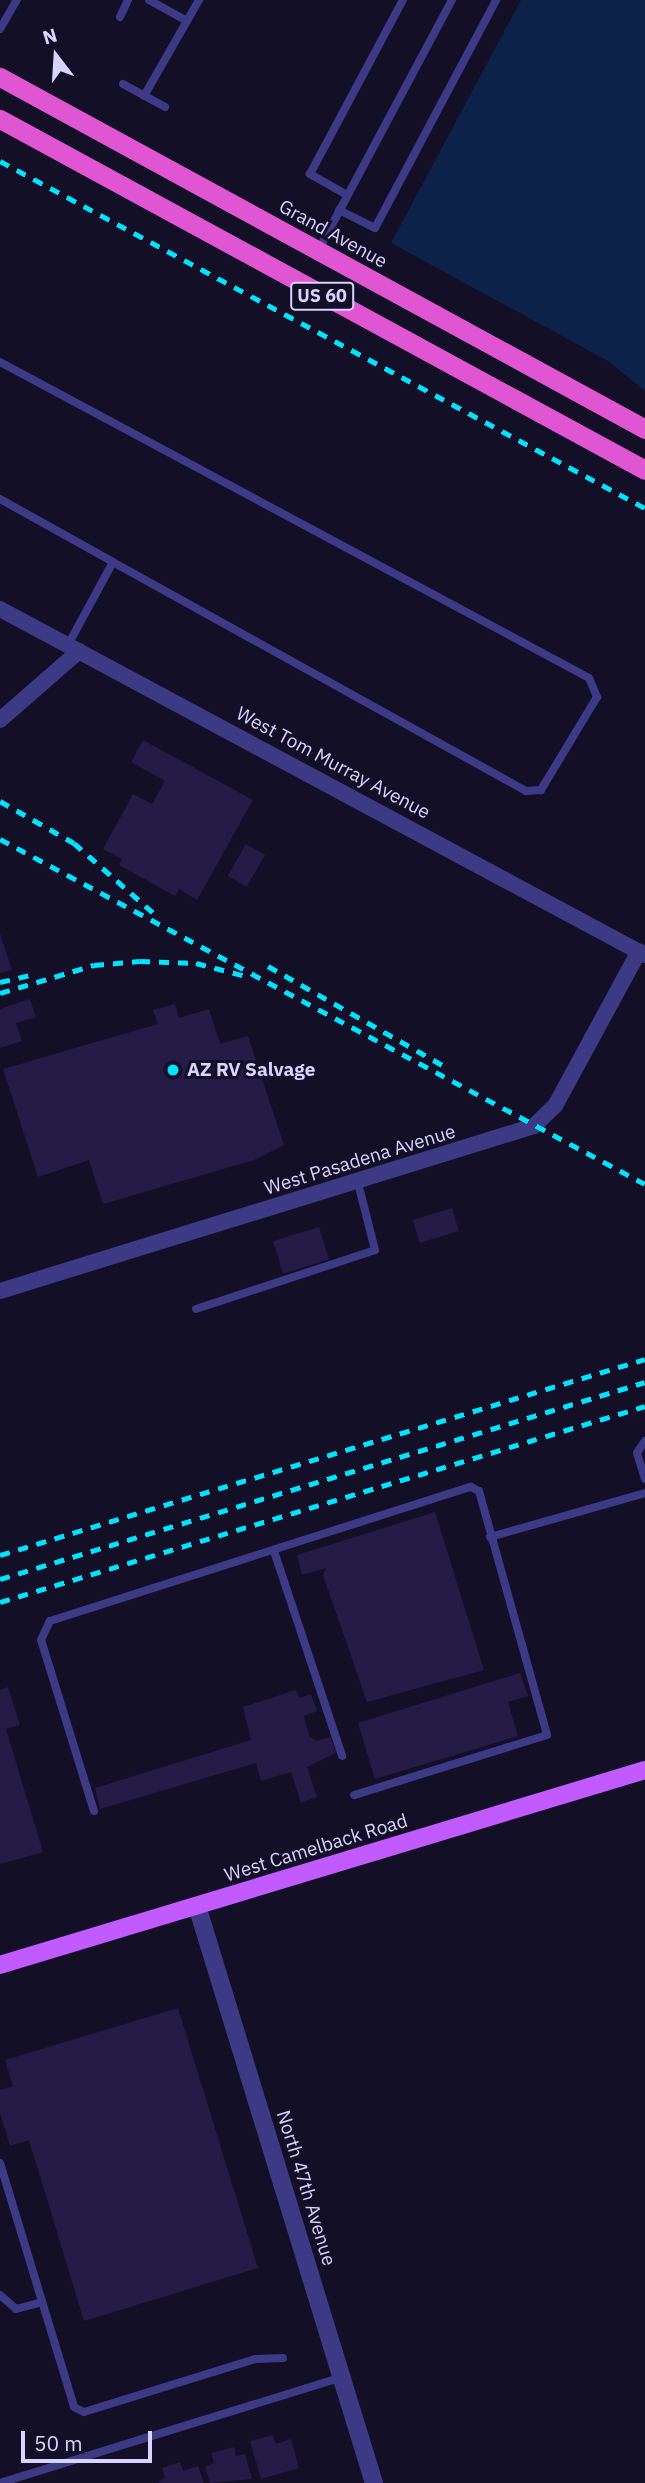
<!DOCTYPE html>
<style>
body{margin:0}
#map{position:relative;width:645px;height:2483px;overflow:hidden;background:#130f26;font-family:"IBM Plex Sans",sans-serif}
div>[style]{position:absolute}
.water>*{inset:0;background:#0c2248}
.building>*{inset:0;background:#241b47;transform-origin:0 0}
.service>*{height:8px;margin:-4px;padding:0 4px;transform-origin:4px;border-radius:4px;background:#3d3a85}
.minor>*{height:16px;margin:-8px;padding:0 8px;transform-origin:8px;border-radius:8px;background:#3d3a85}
.tertiary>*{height:18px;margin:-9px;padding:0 9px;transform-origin:9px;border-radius:9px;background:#3d3a85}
.primary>*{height:18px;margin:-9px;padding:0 9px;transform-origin:9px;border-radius:9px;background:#c25bff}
.trunk>*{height:19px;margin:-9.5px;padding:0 9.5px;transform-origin:9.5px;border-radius:9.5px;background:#e055d1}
.rail>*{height:5px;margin-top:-2.5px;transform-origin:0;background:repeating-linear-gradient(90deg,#00e5ff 0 10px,transparent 0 19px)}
.dots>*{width:19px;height:19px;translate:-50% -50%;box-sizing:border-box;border:4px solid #130f26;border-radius:50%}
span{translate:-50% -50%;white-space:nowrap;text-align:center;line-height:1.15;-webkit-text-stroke:6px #130f26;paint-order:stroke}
.shield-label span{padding:2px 5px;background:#130f26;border:2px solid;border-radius:5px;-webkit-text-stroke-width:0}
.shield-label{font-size:18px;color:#d9d4ff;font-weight:700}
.street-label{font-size:19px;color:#d9d4ff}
.poi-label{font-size:19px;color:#d9d4ff;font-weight:700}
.left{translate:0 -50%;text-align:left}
.north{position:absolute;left:21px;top:21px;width:70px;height:70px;-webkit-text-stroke:5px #130f26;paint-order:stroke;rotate:343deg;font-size:19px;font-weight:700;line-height:28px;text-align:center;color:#d9d4ff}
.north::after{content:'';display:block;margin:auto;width:24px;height:32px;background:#d9d4ff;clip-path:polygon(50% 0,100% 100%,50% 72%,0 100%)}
.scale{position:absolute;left:21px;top:2431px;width:131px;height:32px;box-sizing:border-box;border:4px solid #d9d4ff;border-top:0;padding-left:9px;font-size:21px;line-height:24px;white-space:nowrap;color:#d9d4ff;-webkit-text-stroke:5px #130f26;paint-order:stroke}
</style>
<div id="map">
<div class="water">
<div style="clip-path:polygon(521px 0,645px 0,645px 391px,608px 361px,391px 243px)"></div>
</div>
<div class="building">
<div style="clip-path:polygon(143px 740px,253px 800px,197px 900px,179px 889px,175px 896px,119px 865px,122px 859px,103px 849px,133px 794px,152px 804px,165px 781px,131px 762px)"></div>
<div style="left:246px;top:844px;width:22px;height:37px;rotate:30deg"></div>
<div style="clip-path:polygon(0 933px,12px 970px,0 973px)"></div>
<div style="clip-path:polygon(30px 999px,36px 1017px,16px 1023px,22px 1041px,0 1048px,0 1009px)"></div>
<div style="clip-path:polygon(175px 1004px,179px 1018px,209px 1009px,220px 1044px,248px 1036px,284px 1145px,254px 1160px,103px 1204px,89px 1160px,38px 1177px,3px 1069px,158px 1024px,153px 1010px)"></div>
<div style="left:452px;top:1208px;width:24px;height:41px;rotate:73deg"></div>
<div style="left:319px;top:1227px;width:34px;height:48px;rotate:73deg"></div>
<div style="clip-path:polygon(435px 1512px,484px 1670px,367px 1702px,323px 1575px,326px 1568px,302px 1575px,297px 1555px)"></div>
<div style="clip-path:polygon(520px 1673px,528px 1696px,508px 1702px,518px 1736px,375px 1779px,358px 1723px)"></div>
<div style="clip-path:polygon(8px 1687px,20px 1725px,6px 1729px,43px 1852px,0 1864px,0 1690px)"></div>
<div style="clip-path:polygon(296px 1690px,299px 1698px,311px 1694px,317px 1711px,304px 1716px,309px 1735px,316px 1741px,331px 1737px,336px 1753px,307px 1767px,317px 1797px,301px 1803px,291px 1772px,261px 1781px,256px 1763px,100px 1809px,95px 1788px,251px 1740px,243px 1707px)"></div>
<div style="clip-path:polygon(178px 2008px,258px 2268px,84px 2321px,29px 2140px,10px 2146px,0 2113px,0 2090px,13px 2086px,5px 2060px)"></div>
<div style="clip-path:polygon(273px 2435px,276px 2444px,291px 2439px,299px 2468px,261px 2479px,250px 2441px)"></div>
<div style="clip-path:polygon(234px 2447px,236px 2456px,245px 2454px,252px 2479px,210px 2483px,205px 2466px,214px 2463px,211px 2453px)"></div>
<div style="clip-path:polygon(180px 2462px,183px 2471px,198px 2466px,204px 2483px,158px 2483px,165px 2477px,162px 2468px)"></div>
</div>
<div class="service">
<div style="left:149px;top:0;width:43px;rotate:28.9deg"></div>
<div style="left:120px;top:17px;width:19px;rotate:-65deg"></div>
<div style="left:0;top:29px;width:34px;rotate:-60deg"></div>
<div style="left:123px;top:84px;width:48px;rotate:28.7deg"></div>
<div style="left:144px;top:96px;width:111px;rotate:-60.2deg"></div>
<div style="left:347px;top:195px;width:43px;rotate:-150.4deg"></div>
<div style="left:310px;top:174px;width:197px;rotate:-61.9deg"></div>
<div style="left:339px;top:210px;width:40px;rotate:26.6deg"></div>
<div style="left:375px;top:228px;width:258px;rotate:-62deg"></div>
<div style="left:319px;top:249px;width:282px;rotate:-61.9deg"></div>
<div style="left:0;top:362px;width:668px;rotate:28.21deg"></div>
<div style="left:589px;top:678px;width:21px;rotate:67deg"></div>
<div style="left:597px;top:697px;width:109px;rotate:121.1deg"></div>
<div style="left:541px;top:790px;width:15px;rotate:176deg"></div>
<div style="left:526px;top:791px;width:472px;rotate:-151deg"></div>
<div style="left:0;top:499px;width:129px;rotate:29.1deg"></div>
<div style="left:113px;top:562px;width:94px;rotate:118.5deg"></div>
<div style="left:196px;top:1309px;width:188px;rotate:-18.2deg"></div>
<div style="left:375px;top:1250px;width:69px;rotate:-104.2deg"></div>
<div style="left:645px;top:1441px;width:14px;rotate:124deg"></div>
<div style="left:637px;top:1453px;width:27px;rotate:73deg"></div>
<div style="left:490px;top:1537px;width:161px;rotate:-15.8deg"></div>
<div style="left:274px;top:1551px;width:216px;rotate:71.6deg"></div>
<div style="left:94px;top:1811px;width:179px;rotate:-107.2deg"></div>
<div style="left:41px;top:1640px;width:21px;rotate:-65deg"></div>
<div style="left:50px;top:1621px;width:442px;rotate:-17.7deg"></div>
<div style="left:471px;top:1487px;width:9px;rotate:27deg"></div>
<div style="left:479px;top:1491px;width:253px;rotate:74.4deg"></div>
<div style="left:547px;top:1735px;width:202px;rotate:162.7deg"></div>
<div style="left:0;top:2163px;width:255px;rotate:73.1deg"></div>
<div style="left:74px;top:2407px;width:11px;rotate:27deg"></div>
<div style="left:84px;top:2412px;width:179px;rotate:-17.2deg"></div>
<div style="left:255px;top:2359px;width:28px;rotate:-2deg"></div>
<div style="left:0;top:2295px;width:21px;rotate:41deg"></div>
<div style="left:16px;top:2309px;width:27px;rotate:-15deg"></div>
<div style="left:0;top:2483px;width:358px;rotate:-17.2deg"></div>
</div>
<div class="minor">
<div style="left:0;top:609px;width:732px;rotate:28.21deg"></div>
<div style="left:0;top:720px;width:105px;rotate:-41.1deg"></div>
<div style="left:0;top:1291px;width:559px;rotate:-17.17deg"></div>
<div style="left:534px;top:1126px;width:29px;rotate:-44deg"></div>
<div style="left:555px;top:1106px;width:176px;rotate:-61.5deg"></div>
</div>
<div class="tertiary">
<div style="left:197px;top:1906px;width:604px;rotate:72.95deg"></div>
</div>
<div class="primary">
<div style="left:0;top:1965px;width:674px;rotate:-16.82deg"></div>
</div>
<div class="trunk">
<div style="left:0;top:77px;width:735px;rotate:28.62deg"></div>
<div style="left:0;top:119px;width:734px;rotate:28.55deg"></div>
</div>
<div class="rail">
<div style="left:0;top:161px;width:732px;rotate:28.28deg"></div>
<div style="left:0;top:801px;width:85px;rotate:29.6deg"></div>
<div style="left:74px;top:843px;width:111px;rotate:41.3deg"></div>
<div style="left:0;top:839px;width:731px;rotate:28.14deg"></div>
<div style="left:268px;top:966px;width:208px;rotate:29.6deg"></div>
<div style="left:0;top:982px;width:36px;rotate:-13deg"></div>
<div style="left:0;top:993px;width:98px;rotate:-16.6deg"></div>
<div style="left:94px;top:965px;width:46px;rotate:-5deg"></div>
<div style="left:140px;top:961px;width:56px;rotate:2deg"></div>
<div style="left:196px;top:963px;width:52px;rotate:14.6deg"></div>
<div style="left:0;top:1555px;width:674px;rotate:-16.9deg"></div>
<div style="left:0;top:1579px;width:674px;rotate:-16.98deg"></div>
<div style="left:0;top:1602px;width:674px;rotate:-16.9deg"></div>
</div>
<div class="dots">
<div style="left:173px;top:1070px;background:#00e5ff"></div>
</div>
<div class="shield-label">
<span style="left:322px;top:296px">US 60</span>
</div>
<div class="street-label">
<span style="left:333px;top:234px;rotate:29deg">Grand Avenue</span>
<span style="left:333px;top:763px;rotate:28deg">West Tom Murray Avenue</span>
<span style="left:360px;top:1160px;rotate:-17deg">West Pasadena Avenue</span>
<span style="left:316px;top:1848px;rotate:-17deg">West Camelback Road</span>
<span style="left:306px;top:2188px;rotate:73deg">North 47th Avenue</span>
</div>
<div class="poi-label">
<span class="left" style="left:187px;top:1070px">AZ RV Salvage</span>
</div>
<div class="north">N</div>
<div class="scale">50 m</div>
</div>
